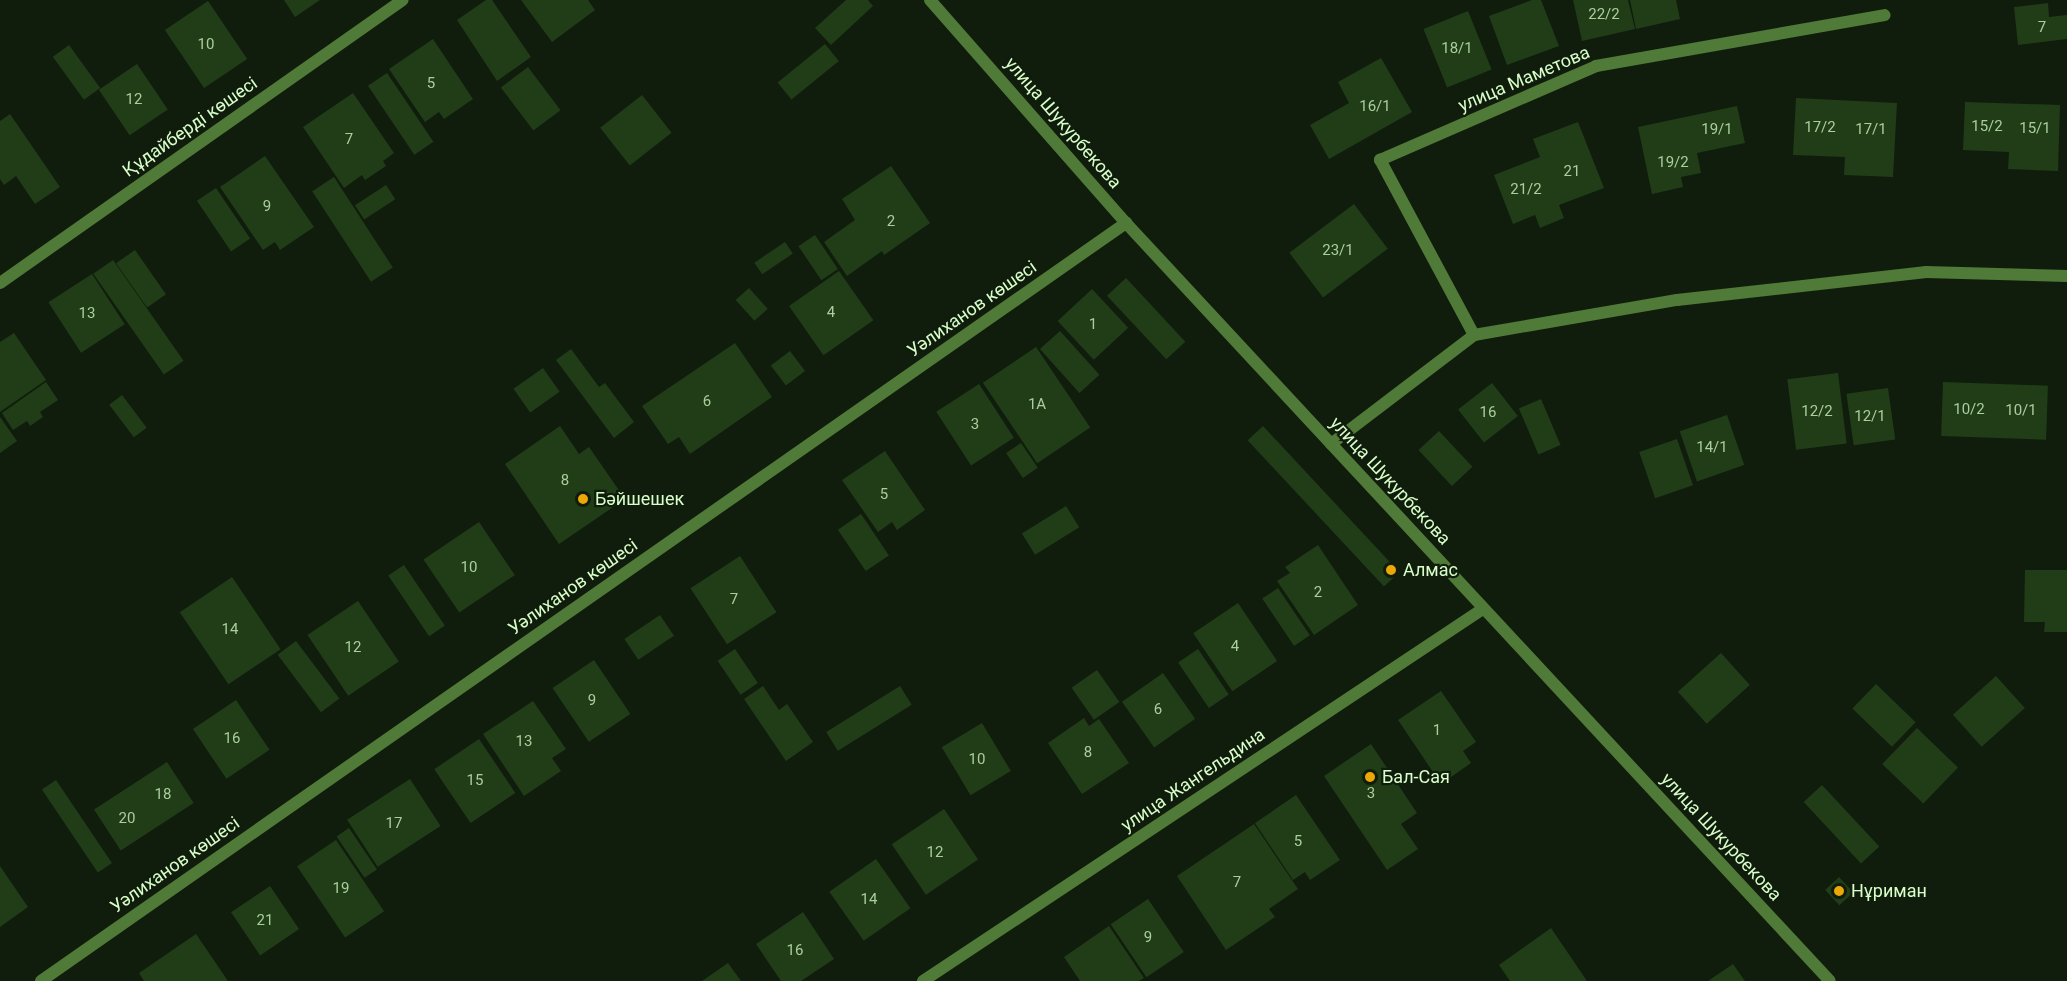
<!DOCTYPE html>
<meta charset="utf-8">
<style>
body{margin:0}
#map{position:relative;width:2067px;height:981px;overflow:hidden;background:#101d0c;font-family:Roboto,sans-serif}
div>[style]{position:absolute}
.building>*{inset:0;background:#203d18;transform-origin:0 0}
.minor>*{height:12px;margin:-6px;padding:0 6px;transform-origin:6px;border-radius:6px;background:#507a38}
.dots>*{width:16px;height:16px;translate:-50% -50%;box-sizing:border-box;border:3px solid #101d0c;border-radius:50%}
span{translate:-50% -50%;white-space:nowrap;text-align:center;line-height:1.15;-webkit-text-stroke:4.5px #101d0c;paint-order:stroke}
.number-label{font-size:15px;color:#aace9d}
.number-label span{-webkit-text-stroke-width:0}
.street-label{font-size:18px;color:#d8fec9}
.poi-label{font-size:18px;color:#d8fec9}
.left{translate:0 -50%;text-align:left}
</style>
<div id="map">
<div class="building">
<div style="clip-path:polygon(284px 0,320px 0,295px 17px)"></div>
<div style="clip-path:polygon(486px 0,492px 0,531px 57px,497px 81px,457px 20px)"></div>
<div style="clip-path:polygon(521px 0,588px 0,595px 10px,552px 42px)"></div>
<div style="clip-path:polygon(846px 0,868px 0,873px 6px,831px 45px,815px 28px)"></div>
<div style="clip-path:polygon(1532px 0,1541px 0,1559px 46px,1507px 65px,1489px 16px)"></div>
<div style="clip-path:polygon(1573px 0,1628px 0,1635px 29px,1582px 41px)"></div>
<div style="clip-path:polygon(1630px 0,1676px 0,1680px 19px,1636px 29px)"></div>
<div style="left:208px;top:1px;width:70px;height:52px;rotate:56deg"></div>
<div style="clip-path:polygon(2048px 3px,2049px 17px,2067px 15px,2067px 39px,2018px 45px,2014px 7px)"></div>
<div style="left:1468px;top:11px;width:63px;height:48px;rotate:68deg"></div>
<div style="clip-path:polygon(433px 39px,473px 99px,444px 119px,439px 112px,425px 122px,389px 69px)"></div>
<div style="left:825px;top:44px;width:22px;height:61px;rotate:51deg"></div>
<div style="left:69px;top:45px;width:53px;height:20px;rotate:54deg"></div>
<div style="clip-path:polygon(1381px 58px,1412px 112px,1329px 159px,1310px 125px,1349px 103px,1338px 82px)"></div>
<div style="left:137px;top:64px;width:55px;height:46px;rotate:56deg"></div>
<div style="left:528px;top:67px;width:54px;height:34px;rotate:53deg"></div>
<div style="left:387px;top:73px;width:83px;height:23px;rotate:56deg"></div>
<div style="clip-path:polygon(353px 93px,394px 153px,383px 161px,386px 166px,365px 180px,362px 175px,344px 188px,303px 127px)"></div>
<div style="left:642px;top:95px;width:48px;height:53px;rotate:52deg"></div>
<div style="clip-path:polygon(1796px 98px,1897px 103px,1893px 177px,1844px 175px,1845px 157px,1793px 155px)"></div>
<div style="clip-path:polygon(1965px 102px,2060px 105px,2058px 171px,2008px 169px,2009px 152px,1963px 150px)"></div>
<div style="clip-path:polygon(1737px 106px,1745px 143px,1697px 153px,1701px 173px,1681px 177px,1683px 187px,1652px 194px,1638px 127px)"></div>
<div style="clip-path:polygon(10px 114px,60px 187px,35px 204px,16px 176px,4px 185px,0 179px,0 121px)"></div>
<div style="clip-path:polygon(1578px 122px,1604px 188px,1559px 205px,1564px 218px,1540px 228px,1535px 215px,1513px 224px,1494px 175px,1540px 157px,1533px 139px)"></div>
<div style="clip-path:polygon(265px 156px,314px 227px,280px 250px,275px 242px,263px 250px,220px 187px)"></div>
<div style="clip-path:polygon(891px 166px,930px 223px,884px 255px,882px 251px,847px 276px,824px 242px,855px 220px,842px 199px)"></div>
<div style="left:334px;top:177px;width:108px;height:26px;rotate:57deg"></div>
<div style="left:386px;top:185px;width:17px;height:37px;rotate:57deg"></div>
<div style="left:216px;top:188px;width:61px;height:23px;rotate:56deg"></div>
<div style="left:1354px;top:204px;width:56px;height:81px;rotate:53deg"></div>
<div style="left:815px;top:235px;width:41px;height:20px;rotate:56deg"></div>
<div style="left:785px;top:242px;width:14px;height:37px;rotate:56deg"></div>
<div style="left:135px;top:250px;width:54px;height:23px;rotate:55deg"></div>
<div style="left:113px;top:260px;width:123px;height:24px;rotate:55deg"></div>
<div style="left:839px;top:271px;width:60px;height:61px;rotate:55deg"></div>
<div style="left:92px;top:274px;width:60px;height:52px;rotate:57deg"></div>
<div style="left:1126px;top:278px;width:87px;height:26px;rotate:47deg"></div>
<div style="left:749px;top:288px;width:28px;height:18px;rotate:48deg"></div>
<div style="left:1092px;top:289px;width:53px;height:47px;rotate:47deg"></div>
<div style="left:1060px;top:331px;width:59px;height:27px;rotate:48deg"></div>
<div style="clip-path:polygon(14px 333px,46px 380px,0 412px,0 342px)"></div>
<div style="clip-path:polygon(735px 343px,772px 397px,690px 454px,679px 437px,668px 444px,642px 406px)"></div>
<div style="left:1036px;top:347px;width:97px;height:64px;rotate:56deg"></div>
<div style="clip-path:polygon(571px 349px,599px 387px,605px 383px,634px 422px,614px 438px,556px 360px)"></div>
<div style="left:790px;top:351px;width:25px;height:24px;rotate:53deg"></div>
<div style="left:543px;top:368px;width:29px;height:36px;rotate:55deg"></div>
<div style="left:1838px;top:373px;width:71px;height:51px;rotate:83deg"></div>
<div style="clip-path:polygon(46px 382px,58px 400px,40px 412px,43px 417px,30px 426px,27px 421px,13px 430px,2px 413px)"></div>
<div style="left:1943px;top:382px;width:105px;height:54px;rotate:2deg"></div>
<div style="left:1492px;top:383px;width:42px;height:43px;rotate:52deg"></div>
<div style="left:979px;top:384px;width:64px;height:51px;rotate:57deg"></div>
<div style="left:1888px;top:388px;width:52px;height:42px;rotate:82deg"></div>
<div style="left:122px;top:395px;width:41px;height:16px;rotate:53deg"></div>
<div style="left:1541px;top:399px;width:50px;height:24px;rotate:67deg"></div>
<div style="left:1727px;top:415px;width:53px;height:50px;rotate:71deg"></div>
<div style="clip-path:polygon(0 417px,17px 441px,0 453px)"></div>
<div style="clip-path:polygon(560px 426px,579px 454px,589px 447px,625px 499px,559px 544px,505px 464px)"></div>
<div style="left:1263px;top:426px;width:200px;height:21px;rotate:47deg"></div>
<div style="left:1439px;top:431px;width:49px;height:28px;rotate:47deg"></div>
<div style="left:1677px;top:439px;width:49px;height:40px;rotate:71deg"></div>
<div style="left:1021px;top:443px;width:30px;height:18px;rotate:56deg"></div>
<div style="clip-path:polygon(885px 451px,925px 510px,897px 530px,892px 522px,878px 532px,842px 480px)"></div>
<div style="left:1066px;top:506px;width:25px;height:52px;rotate:58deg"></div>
<div style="left:861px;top:514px;width:50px;height:28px;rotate:56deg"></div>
<div style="left:479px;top:522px;width:64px;height:67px;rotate:56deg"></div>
<div style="clip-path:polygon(1318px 545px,1358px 605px,1314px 635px,1277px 581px,1290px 573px,1285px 567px)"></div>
<div style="left:740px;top:556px;width:67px;height:59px;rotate:57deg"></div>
<div style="left:404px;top:565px;width:73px;height:19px;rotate:56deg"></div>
<div style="clip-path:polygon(2025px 570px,2067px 570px,2067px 632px,2044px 632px,2045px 622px,2024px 622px)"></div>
<div style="left:232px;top:577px;width:87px;height:63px;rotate:56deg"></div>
<div style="left:1278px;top:588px;width:57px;height:19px;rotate:56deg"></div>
<div style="left:358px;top:601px;width:73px;height:61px;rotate:56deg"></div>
<div style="left:1238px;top:603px;width:70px;height:54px;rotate:56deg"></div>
<div style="left:660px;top:615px;width:25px;height:43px;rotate:56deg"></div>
<div style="left:296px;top:641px;width:72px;height:23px;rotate:53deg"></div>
<div style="left:735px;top:649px;width:41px;height:21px;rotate:56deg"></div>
<div style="left:1198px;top:649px;width:55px;height:24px;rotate:56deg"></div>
<div style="left:1721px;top:653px;width:43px;height:58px;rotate:48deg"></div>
<div style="left:594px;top:660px;width:65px;height:50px;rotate:56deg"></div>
<div style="left:1097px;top:670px;width:39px;height:31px;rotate:55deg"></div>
<div style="left:1163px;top:673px;width:56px;height:50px;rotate:55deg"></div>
<div style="left:1996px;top:676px;width:43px;height:58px;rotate:48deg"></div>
<div style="left:1876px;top:684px;width:55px;height:34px;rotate:44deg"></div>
<div style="clip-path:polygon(763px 686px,779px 710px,787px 704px,813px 742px,786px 761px,744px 699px)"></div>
<div style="left:900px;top:686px;width:22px;height:87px;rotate:58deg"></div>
<div style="clip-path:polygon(1441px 691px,1476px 742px,1463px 751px,1471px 763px,1441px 784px,1398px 720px)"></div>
<div style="left:236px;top:700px;width:60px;height:52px;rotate:56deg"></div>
<div style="clip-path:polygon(533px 701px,566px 749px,552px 758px,561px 771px,524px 796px,483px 734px)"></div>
<div style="clip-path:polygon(1084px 718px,1089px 726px,1099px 719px,1129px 763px,1082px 794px,1048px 743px)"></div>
<div style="left:982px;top:723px;width:56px;height:47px;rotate:59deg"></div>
<div style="left:1917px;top:728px;width:57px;height:50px;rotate:44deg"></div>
<div style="left:479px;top:739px;width:65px;height:54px;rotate:56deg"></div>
<div style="clip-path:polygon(1371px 744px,1417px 813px,1401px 824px,1418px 849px,1387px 870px,1324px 776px)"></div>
<div style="left:167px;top:762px;width:49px;height:87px;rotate:57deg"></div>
<div style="left:410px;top:779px;width:56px;height:75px;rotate:57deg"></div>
<div style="left:56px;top:780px;width:100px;height:17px;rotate:56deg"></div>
<div style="left:1822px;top:785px;width:84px;height:25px;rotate:47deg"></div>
<div style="clip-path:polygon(1296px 795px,1340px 860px,1310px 880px,1305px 872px,1293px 880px,1255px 823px)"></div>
<div style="left:944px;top:809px;width:61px;height:63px;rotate:56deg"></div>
<div style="clip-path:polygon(1254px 824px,1298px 889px,1269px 909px,1275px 917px,1226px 950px,1177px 876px)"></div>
<div style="left:349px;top:828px;width:50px;height:15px;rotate:56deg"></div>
<div style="left:336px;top:840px;width:86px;height:47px;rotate:56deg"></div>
<div style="left:876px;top:859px;width:60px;height:57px;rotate:55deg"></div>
<div style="clip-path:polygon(0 866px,28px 907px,0 927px)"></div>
<div style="left:1839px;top:877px;width:21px;height:19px;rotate:47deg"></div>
<div style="left:270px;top:886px;width:52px;height:47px;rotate:56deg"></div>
<div style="left:1148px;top:899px;width:64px;height:45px;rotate:56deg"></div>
<div style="clip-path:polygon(803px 912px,834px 959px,801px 981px,781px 981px,756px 944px)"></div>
<div style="clip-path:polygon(1109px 926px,1144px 978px,1139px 981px,1080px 981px,1064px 957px)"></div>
<div style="clip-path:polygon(1551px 928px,1587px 981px,1510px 981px,1499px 965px)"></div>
<div style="clip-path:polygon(196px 934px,228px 981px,144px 981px,139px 973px)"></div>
<div style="clip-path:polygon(728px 963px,741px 981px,702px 981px)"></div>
<div style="clip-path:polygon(1733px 964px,1745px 981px,1708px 981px)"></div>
</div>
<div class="minor">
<div style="left:930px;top:0;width:297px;rotate:48.7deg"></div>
<div style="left:1126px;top:223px;width:1034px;rotate:47.12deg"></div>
<div style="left:0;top:283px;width:492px;rotate:-35.1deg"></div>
<div style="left:1474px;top:335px;width:199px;rotate:-118.2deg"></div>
<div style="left:1380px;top:160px;width:236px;rotate:-23.5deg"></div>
<div style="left:1596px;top:66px;width:293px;rotate:-10deg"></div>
<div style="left:1331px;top:444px;width:180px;rotate:-37.3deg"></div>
<div style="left:1474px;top:335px;width:206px;rotate:-9.8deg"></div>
<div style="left:1677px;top:300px;width:251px;rotate:-6.4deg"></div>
<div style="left:1926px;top:272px;width:141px;rotate:1.6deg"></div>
<div style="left:41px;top:981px;width:1324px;rotate:-34.94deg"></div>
<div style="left:923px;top:981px;width:672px;rotate:-33.6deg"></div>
</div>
<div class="dots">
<div style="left:583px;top:499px;background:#eca806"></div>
<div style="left:1391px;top:570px;background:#eca806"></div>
<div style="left:1370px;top:777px;background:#eca806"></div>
<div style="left:1839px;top:891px;background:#eca806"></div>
</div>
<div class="number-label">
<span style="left:1604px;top:15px">22/2</span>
<span style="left:2042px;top:28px">7</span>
<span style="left:206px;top:45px">10</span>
<span style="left:1457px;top:49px">18/1</span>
<span style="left:431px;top:84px">5</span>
<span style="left:134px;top:100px">12</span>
<span style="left:1375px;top:107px">16/1</span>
<span style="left:1987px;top:127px">15/2</span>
<span style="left:1820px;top:128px">17/2</span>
<span style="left:2035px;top:129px">15/1</span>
<span style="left:1717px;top:130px">19/1</span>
<span style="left:1871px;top:130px">17/1</span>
<span style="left:349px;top:140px">7</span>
<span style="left:1673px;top:163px">19/2</span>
<span style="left:1572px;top:172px">21</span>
<span style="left:1526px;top:190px">21/2</span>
<span style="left:267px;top:207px">9</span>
<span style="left:891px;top:222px">2</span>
<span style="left:1338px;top:251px">23/1</span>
<span style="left:831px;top:313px">4</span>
<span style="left:87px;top:314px">13</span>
<span style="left:1093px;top:325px">1</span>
<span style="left:707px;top:402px">6</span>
<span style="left:1037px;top:405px">1А</span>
<span style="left:1969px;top:410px">10/2</span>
<span style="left:2021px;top:411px">10/1</span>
<span style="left:1817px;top:412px">12/2</span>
<span style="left:1488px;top:413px">16</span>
<span style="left:1870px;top:417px">12/1</span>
<span style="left:975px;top:425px">3</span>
<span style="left:1712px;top:448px">14/1</span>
<span style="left:565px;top:481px">8</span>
<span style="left:884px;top:495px">5</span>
<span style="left:469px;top:568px">10</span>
<span style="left:1318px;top:593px">2</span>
<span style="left:734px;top:600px">7</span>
<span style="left:230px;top:630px">14</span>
<span style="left:1235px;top:647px">4</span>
<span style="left:353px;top:648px">12</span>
<span style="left:592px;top:701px">9</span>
<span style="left:1158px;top:710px">6</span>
<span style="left:1437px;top:731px">1</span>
<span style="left:232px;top:739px">16</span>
<span style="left:524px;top:742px">13</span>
<span style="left:1088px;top:753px">8</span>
<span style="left:977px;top:760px">10</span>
<span style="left:475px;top:781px">15</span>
<span style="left:1371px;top:794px">3</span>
<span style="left:163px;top:795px">18</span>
<span style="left:127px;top:819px">20</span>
<span style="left:394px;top:824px">17</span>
<span style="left:1298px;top:842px">5</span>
<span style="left:935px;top:853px">12</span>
<span style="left:1237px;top:883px">7</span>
<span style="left:341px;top:889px">19</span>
<span style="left:869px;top:900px">14</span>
<span style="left:265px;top:921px">21</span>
<span style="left:1148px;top:938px">9</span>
<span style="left:795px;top:951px">16</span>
</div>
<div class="street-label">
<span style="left:1524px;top:79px;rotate:-23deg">улица Маметова</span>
<span style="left:1063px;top:123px;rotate:49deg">улица Шукурбекова</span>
<span style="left:190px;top:127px;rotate:-35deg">Құдайберді көшесі</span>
<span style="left:972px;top:309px;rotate:-35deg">Уәлиханов көшесі</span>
<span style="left:1390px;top:481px;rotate:47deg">улица Шукурбекова</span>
<span style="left:573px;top:587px;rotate:-35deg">Уәлиханов көшесі</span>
<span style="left:1193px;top:780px;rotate:-34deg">улица Жангельдина</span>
<span style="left:1721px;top:837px;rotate:47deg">улица Шукурбекова</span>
<span style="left:175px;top:865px;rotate:-35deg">Уәлиханов көшесі</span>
</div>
<div class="poi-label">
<span class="left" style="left:595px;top:499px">Бәйшешек</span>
<span class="left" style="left:1403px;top:570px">Алмас</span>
<span class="left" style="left:1382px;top:777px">Бал-Сая</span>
<span class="left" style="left:1851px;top:891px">Нұриман</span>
</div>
</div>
